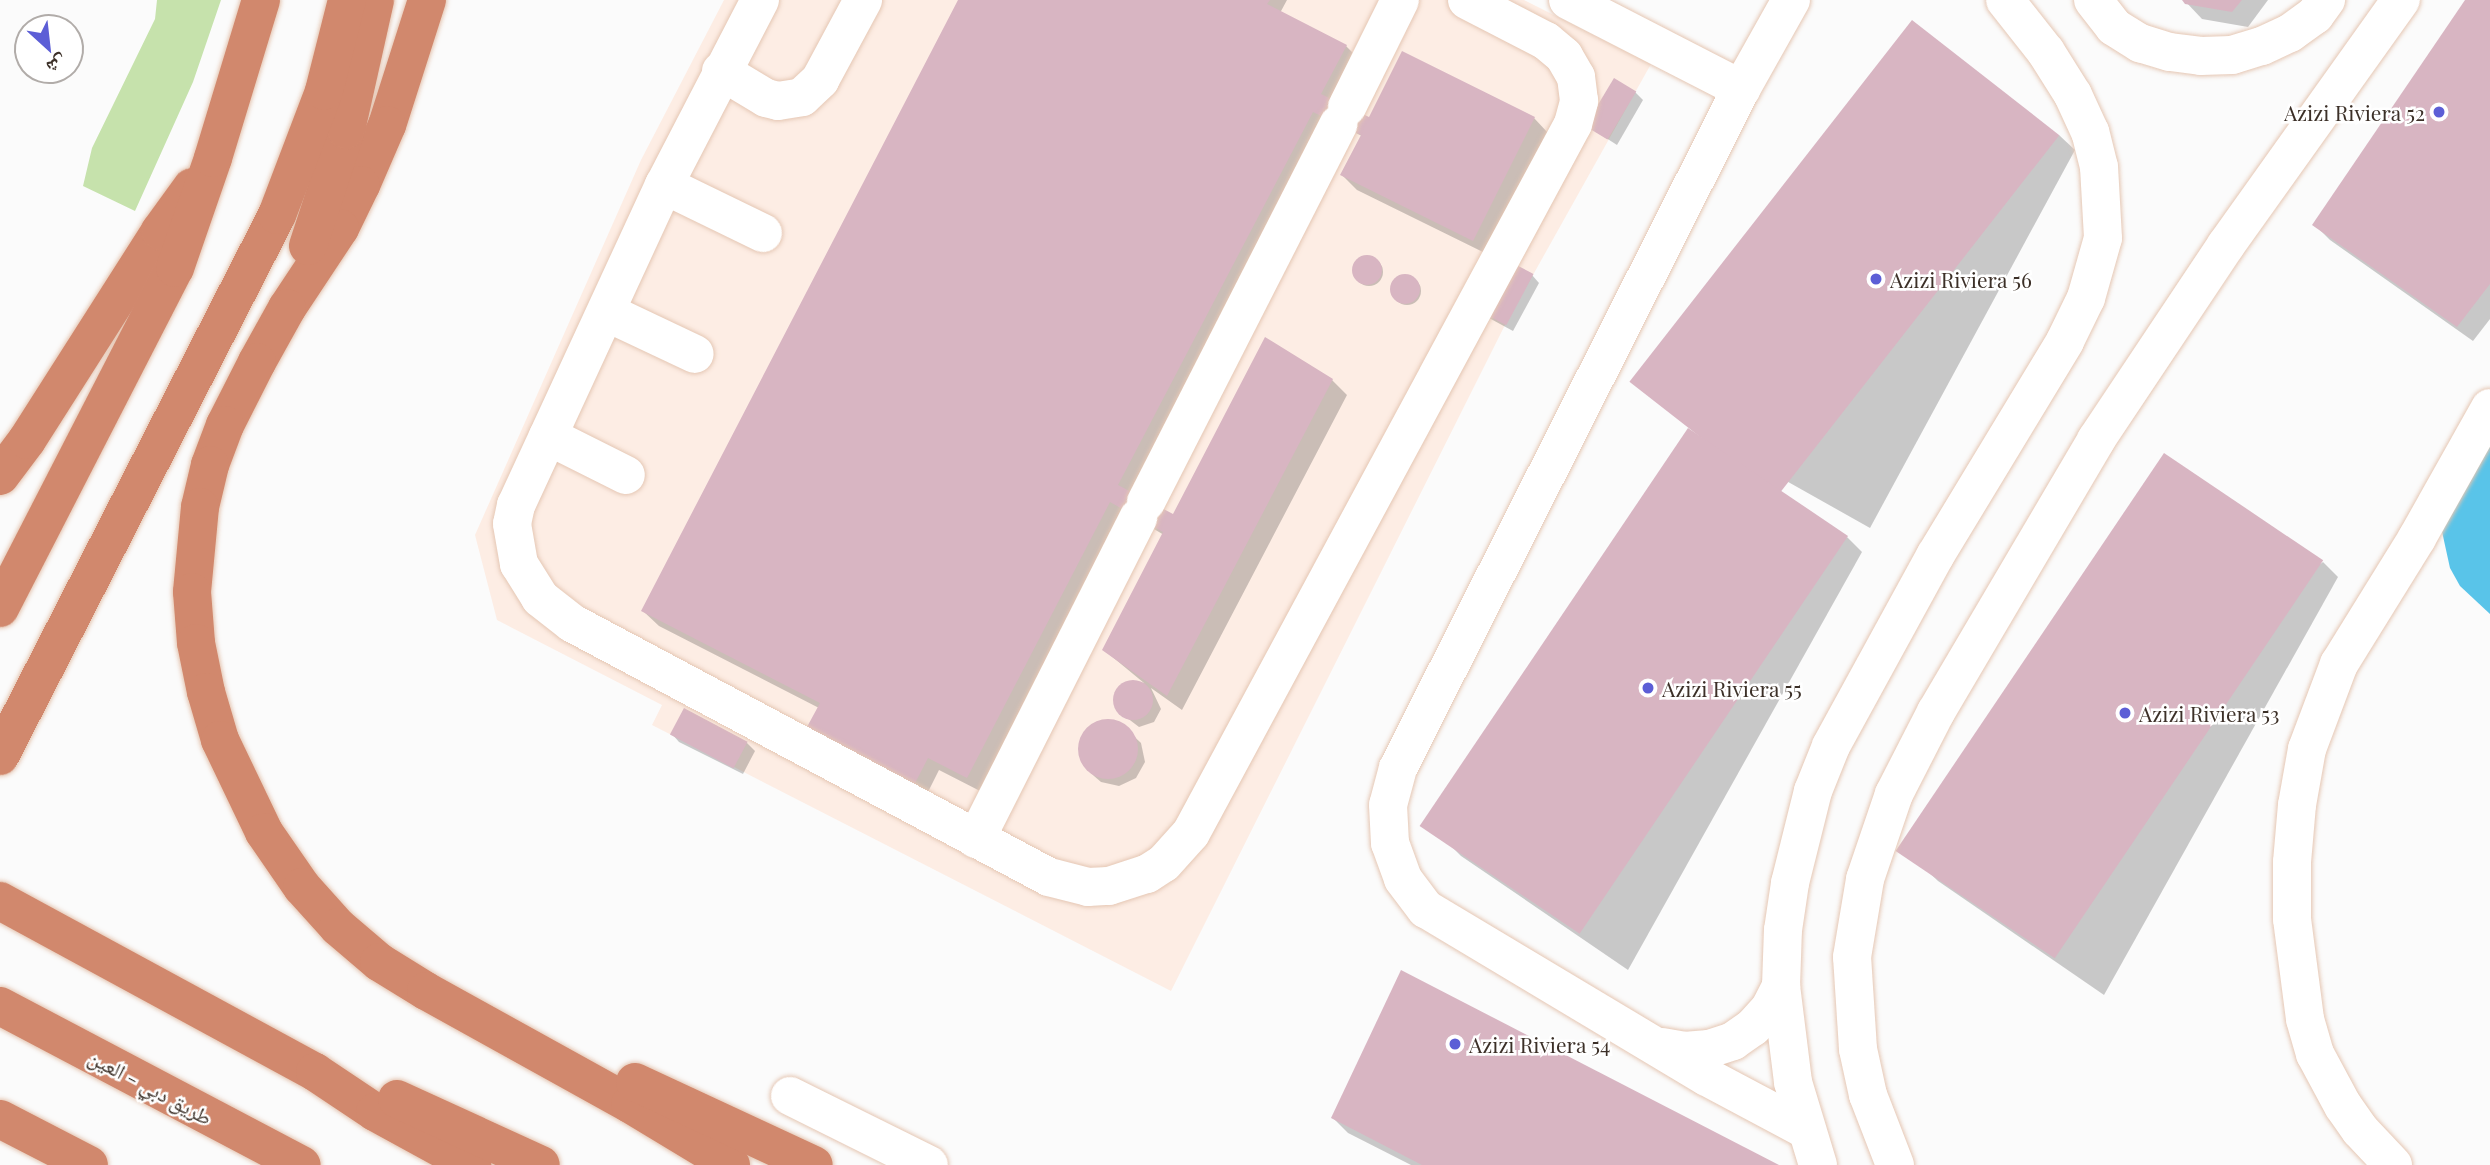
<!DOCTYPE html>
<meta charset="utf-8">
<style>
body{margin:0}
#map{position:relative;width:2490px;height:1165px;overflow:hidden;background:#fbfbfb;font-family:"Playfair Display","Noto Naskh Arabic",serif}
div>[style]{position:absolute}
.built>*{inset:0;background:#fdede4}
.green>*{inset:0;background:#c6e2ac}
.water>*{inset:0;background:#59c4e9}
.shadow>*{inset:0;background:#0003}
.round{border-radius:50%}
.building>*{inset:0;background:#d8b5c2;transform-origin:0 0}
.roads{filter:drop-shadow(0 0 2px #e5c7b4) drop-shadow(0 0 2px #e5c7b4)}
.minor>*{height:38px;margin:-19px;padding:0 19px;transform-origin:19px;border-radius:19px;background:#fff}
.highway>*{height:38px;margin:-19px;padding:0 19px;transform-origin:19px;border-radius:19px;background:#d1886d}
.dots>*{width:19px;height:19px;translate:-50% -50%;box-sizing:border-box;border:4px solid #fff;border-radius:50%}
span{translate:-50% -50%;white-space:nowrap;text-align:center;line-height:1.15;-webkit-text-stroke:5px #fff;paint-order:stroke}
.poi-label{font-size:21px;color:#3c3028}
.right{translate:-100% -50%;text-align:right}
.left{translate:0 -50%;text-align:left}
.street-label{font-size:21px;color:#3c3028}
.north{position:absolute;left:14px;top:14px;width:70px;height:70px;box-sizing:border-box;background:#fff;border:2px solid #b1aca9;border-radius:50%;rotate:153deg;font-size:19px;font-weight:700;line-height:28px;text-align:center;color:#3c3028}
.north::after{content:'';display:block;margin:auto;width:24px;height:32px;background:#5c5ed6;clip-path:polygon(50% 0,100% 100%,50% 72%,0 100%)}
</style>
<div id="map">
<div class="built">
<div style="clip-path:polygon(724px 0,1524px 0,1651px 64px,1505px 325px,1171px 991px,652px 725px,662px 705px,497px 620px,475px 535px,641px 160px)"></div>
</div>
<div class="green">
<div style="clip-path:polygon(157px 0,221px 0,193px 82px,135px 211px,83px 186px,92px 148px,155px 19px)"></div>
</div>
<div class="water">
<div style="clip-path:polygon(2490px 442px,2490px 614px,2460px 586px,2450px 568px,2441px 527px)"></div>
</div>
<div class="shadow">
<div style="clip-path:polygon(960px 0,1287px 0,1280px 13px,1346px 46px,1361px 61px,1338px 104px,1368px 119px,1534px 118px,1549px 134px,1489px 255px,1357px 190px,1342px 175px,1362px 136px,1330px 121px,1135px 496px,1173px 516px,1332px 380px,1347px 395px,1182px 710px,1151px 688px,1161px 709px,1154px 722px,1139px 727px,1118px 711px,1114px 698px,1123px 684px,1135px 681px,1144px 683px,1104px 650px,1164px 535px,1127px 513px,982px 792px,939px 770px,922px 804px,819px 708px,659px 626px,643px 611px)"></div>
<div style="clip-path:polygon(2184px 0,2268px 0,2248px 27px,2202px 19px)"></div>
<div style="clip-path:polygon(2467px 0,2490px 0,2490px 319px,2473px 341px,2330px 240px,2315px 225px)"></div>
<div style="clip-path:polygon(1635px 92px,1643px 100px,1617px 145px,1589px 127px)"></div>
<div style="clip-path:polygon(2059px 135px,2075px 150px,1870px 528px,1710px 438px,1695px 423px)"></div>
<div class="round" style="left:1355px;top:258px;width:28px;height:28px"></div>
<div style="clip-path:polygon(1532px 275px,1539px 283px,1513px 331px,1489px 318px)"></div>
<div class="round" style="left:1393px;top:277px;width:28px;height:28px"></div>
<div style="clip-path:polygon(1847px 537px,1862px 552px,1628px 970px,1461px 856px,1446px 841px)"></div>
<div style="clip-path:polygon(2323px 562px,2338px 577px,2104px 995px,1938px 881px,1922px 866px)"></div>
<div style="clip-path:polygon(684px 710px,747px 743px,755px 751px,743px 774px,679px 742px,672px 734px)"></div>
<div style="clip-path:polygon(1109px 721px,1121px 724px,1141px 743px,1145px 762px,1136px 778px,1119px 786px,1101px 782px,1094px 776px,1086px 768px,1079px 750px,1084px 733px,1091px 726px)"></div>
<div style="clip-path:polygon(1333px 1118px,1775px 1165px,1411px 1165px,1348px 1133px)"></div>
</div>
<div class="building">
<div style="clip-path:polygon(958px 0,1270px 0,1267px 4px,1347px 45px,1321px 94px,1369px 117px,1402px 51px,1535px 117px,1473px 241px,1340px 175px,1361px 135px,1313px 112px,1118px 485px,1173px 514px,1265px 337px,1333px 379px,1167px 696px,1102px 650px,1163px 532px,1110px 502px,967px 778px,928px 758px,910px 793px,801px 738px,820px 703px,641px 611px)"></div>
<div style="clip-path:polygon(2182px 0,2242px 0,2232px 12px,2185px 4px)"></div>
<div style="clip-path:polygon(2465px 0,2490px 0,2490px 284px,2457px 327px,2312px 225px)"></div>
<div style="left:1912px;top:20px;width:187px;height:459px;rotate:38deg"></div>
<div style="left:1614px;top:78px;width:26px;height:56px;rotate:31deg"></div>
<div class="round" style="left:1352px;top:255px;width:30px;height:30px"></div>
<div style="left:1507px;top:260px;width:30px;height:58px;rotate:28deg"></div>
<div class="round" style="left:1390px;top:274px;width:30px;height:30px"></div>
<div style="left:1688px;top:428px;width:193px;height:480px;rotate:34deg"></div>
<div style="left:2164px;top:453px;width:192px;height:480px;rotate:34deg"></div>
<div class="round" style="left:1113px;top:680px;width:40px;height:40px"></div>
<div style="left:684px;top:708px;width:72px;height:30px;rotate:28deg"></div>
<div class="round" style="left:1078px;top:719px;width:60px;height:60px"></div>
<div style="clip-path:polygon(1401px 970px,1779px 1165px,1422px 1165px,1331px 1118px)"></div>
</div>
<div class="roads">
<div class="minor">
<div style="left:760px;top:0;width:208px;rotate:117.4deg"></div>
<div style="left:664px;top:185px;width:353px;rotate:114.8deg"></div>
<div style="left:516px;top:505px;width:19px;rotate:102deg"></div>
<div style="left:512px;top:524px;width:41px;rotate:80.1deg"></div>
<div style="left:519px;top:564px;width:40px;rotate:58deg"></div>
<div style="left:540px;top:598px;width:41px;rotate:38deg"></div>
<div style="left:572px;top:623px;width:540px;rotate:28.04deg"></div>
<div style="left:1049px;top:877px;width:40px;rotate:14.4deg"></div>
<div style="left:1088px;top:887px;width:21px;rotate:-3deg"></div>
<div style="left:1109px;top:886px;width:40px;rotate:-18deg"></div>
<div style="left:1147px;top:874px;width:20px;rotate:-33deg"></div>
<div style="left:1164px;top:863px;width:40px;rotate:-48deg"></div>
<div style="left:1191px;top:833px;width:805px;rotate:-61.68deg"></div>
<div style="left:1573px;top:124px;width:24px;rotate:-75deg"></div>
<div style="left:1579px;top:101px;width:24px;rotate:-97deg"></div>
<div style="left:1576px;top:77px;width:24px;rotate:-120deg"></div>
<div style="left:1564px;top:56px;width:23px;rotate:-140deg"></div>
<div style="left:1546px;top:41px;width:89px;rotate:-152.6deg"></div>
<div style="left:1568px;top:0;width:195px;rotate:27.2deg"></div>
<div style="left:1791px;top:0;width:102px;rotate:119.3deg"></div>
<div style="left:1741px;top:89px;width:761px;rotate:116.8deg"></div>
<div style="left:1398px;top:768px;width:38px;rotate:105deg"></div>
<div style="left:1388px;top:805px;width:38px;rotate:87deg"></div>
<div style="left:1390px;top:843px;width:38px;rotate:70deg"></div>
<div style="left:1403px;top:879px;width:38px;rotate:53deg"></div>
<div style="left:1426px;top:909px;width:327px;rotate:30.9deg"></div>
<div style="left:1707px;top:1077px;width:111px;rotate:28deg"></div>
<div style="left:2093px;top:0;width:34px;rotate:52deg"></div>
<div style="left:2114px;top:27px;width:31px;rotate:32deg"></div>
<div style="left:2140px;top:43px;width:31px;rotate:17deg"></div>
<div style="left:2170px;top:52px;width:31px;rotate:7deg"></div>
<div style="left:2201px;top:56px;width:31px;rotate:-2deg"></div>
<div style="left:2232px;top:55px;width:31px;rotate:-17deg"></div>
<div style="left:2262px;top:46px;width:31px;rotate:-25deg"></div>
<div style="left:2290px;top:33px;width:31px;rotate:-36deg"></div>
<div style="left:2315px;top:15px;width:19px;rotate:-54deg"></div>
<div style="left:721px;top:71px;width:52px;rotate:31deg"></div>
<div style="left:766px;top:98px;width:12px;rotate:14deg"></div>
<div style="left:778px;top:101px;width:24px;rotate:-9deg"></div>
<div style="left:802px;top:97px;width:25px;rotate:-43deg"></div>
<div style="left:820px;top:80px;width:91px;rotate:-61.7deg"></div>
<div style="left:1347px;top:107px;width:119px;rotate:-63.6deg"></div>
<div style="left:664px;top:185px;width:110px;rotate:25.9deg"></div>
<div style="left:606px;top:312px;width:98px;rotate:25.3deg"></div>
<div style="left:548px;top:436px;width:87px;rotate:26.6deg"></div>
<div style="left:1146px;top:502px;width:424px;rotate:-63deg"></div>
<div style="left:976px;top:839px;width:360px;rotate:-63.2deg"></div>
<div style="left:1662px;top:1047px;width:22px;rotate:10deg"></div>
<div style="left:1684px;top:1051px;width:25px;rotate:-5deg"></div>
<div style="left:1709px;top:1049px;width:25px;rotate:-18deg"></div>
<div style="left:1733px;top:1041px;width:24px;rotate:-35deg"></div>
<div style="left:1753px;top:1027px;width:25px;rotate:-48deg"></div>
<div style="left:1770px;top:1008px;width:25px;rotate:-63deg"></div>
<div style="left:790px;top:1096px;width:155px;rotate:26.4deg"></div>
<div style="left:1818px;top:1165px;width:87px;rotate:-106.8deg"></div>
<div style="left:1793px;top:1082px;width:97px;rotate:-97.1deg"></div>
<div style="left:1781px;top:986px;width:56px;rotate:-88deg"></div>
<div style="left:1783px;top:930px;width:48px;rotate:-81.5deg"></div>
<div style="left:1790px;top:883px;width:95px;rotate:-76deg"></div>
<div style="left:1813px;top:791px;width:48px;rotate:-68.2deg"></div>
<div style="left:1831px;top:746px;width:217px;rotate:-61.3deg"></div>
<div style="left:1935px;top:556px;width:251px;rotate:-58.8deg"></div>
<div style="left:2065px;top:341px;width:48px;rotate:-64deg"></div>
<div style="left:2086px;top:298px;width:62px;rotate:-74.2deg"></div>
<div style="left:2103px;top:238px;width:71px;rotate:-93.2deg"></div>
<div style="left:2099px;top:167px;width:36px;rotate:-104deg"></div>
<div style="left:2090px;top:132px;width:41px;rotate:-114.7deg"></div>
<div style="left:2073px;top:95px;width:51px;rotate:-122.1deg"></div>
<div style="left:2046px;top:52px;width:66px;rotate:-128.3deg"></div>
<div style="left:1895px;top:1165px;width:75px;rotate:-111.1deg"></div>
<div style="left:1868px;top:1095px;width:47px;rotate:-102.3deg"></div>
<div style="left:1858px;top:1049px;width:92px;rotate:-93.7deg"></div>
<div style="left:1852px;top:957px;width:79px;rotate:-80.5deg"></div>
<div style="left:1865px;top:879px;width:90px;rotate:-71.2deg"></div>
<div style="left:1894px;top:794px;width:92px;rotate:-62.9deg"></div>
<div style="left:1936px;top:712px;width:316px;rotate:-59.5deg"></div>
<div style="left:2096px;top:440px;width:234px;rotate:-56.3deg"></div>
<div style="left:2226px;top:245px;width:301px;rotate:-54.5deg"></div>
<div style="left:2393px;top:1165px;width:48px;rotate:-133.3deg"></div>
<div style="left:2360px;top:1130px;width:29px;rotate:-125deg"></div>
<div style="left:2343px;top:1106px;width:59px;rotate:-118.3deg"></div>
<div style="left:2315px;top:1054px;width:36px;rotate:-106deg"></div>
<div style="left:2305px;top:1019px;width:101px;rotate:-97.4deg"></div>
<div style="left:2292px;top:919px;width:57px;rotate:-90deg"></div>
<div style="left:2292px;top:862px;width:57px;rotate:-85deg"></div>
<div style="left:2297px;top:805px;width:57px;rotate:-79.9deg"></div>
<div style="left:2307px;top:749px;width:91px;rotate:-69.4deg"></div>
<div style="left:2339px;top:664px;width:148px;rotate:-58.2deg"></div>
<div style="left:2417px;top:538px;width:149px;rotate:-60.7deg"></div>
</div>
<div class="highway">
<div style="left:427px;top:0;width:131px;rotate:107.7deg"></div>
<div style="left:387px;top:125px;width:65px;rotate:113.4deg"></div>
<div style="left:361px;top:185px;width:48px;rotate:116deg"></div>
<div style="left:340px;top:228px;width:96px;rotate:123.5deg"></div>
<div style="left:287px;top:308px;width:62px;rotate:119.1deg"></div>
<div style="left:257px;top:362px;width:71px;rotate:116.9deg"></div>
<div style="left:225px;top:425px;width:43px;rotate:110.6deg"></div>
<div style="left:210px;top:465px;width:43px;rotate:103.4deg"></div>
<div style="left:200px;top:507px;width:85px;rotate:95.4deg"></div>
<div style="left:192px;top:592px;width:51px;rotate:85.5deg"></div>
<div style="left:196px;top:643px;width:50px;rotate:78.5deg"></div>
<div style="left:206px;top:692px;width:50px;rotate:73.7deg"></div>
<div style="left:220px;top:740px;width:102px;rotate:64.4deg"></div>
<div style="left:264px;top:832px;width:67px;rotate:55.4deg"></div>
<div style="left:302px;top:887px;width:54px;rotate:48deg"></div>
<div style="left:338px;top:927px;width:54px;rotate:40.5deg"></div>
<div style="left:379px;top:962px;width:55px;rotate:31.7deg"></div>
<div style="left:426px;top:991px;width:233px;rotate:29deg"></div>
<div style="left:630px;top:1104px;width:118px;rotate:31.1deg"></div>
<div style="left:308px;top:246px;width:122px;rotate:-71.9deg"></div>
<div style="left:346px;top:130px;width:133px;rotate:-77.4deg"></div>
<div style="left:0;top:476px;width:45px;rotate:-53.1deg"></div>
<div style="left:27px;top:440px;width:248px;rotate:-57.5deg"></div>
<div style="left:160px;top:231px;width:54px;rotate:-54deg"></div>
<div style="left:0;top:608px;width:382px;rotate:-62.8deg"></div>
<div style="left:175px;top:268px;width:116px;rotate:-70.9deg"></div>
<div style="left:213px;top:158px;width:165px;rotate:-73.1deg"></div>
<div style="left:0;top:756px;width:608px;rotate:-62.89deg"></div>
<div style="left:277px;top:215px;width:133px;rotate:-69.2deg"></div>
<div style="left:324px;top:91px;width:94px;rotate:-75.8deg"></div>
<div style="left:0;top:901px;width:358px;rotate:28.5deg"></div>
<div style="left:315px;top:1072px;width:72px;rotate:33.7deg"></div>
<div style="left:375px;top:1112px;width:111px;rotate:28.7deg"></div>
<div style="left:0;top:1006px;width:341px;rotate:27.8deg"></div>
<div style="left:635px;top:1082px;width:197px;rotate:24.9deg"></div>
<div style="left:397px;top:1099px;width:158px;rotate:24.6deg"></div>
<div style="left:0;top:1119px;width:100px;rotate:27.3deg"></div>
</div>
</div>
<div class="dots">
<div style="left:2439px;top:112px;background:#5c5ed6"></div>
<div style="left:1876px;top:279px;background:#5c5ed6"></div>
<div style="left:1648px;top:688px;background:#5c5ed6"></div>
<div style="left:2125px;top:713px;background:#5c5ed6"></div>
<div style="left:1455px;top:1044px;background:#5c5ed6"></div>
</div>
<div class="poi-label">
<span class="right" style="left:2425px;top:112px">Azizi Riviera 52</span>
<span class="left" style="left:1890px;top:279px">Azizi Riviera 56</span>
<span class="left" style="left:1662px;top:688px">Azizi Riviera 55</span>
<span class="left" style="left:2139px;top:713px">Azizi Riviera 53</span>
<span class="left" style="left:1469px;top:1044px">Azizi Riviera 54</span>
</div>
<div class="street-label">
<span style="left:151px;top:1086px;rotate:28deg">طريق دبي - العين</span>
</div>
<div class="north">ش</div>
</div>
